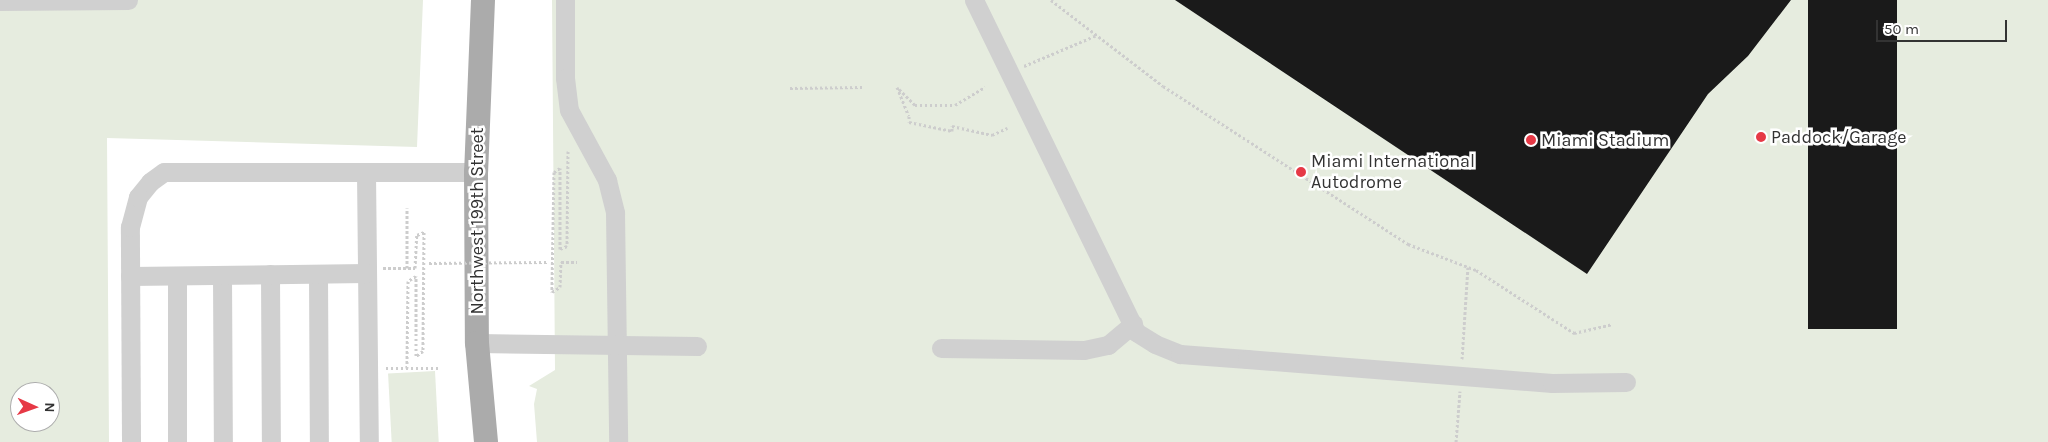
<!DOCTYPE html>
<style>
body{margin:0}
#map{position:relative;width:2048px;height:442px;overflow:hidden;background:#fff;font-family:Karla,sans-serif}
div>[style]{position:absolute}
.green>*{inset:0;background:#e6ecdf;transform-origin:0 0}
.building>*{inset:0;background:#1a1a1a;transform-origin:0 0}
.path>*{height:3px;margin-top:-1.5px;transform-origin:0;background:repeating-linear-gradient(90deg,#cdcdcd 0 2.5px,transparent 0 5px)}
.minor>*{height:19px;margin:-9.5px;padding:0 9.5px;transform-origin:9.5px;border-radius:9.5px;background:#d0d0d0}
.major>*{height:24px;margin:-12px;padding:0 12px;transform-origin:12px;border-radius:12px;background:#ababab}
.path-bridge>*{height:3px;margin-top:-1.5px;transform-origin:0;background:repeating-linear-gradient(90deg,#cdcdcd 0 2.5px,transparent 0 5px)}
.dots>*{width:14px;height:14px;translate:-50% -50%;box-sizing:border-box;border:2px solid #fff;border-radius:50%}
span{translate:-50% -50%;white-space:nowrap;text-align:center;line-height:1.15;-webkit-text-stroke:5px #fff;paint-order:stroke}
.poi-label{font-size:18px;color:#333}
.left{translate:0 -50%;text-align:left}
.street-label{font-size:18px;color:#333}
.north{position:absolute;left:10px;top:382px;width:50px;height:50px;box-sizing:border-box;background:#fff;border:1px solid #adadad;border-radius:50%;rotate:92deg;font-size:14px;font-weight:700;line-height:20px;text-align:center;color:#333}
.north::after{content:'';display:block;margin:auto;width:18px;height:22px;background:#e63946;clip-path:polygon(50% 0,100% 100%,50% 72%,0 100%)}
.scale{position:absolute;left:1876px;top:20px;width:131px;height:22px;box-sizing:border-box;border:2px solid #333;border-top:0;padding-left:6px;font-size:15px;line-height:18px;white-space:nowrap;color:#333;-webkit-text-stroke:4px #fff;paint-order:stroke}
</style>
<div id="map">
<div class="green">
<div style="clip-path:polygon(evenodd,0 0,423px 0,417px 147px,107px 138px,109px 442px,0 442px,0 0,20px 392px,50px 392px,50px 422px,20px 422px,20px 392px)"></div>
<div style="clip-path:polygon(552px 0,2048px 0,2048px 442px,537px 442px,534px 404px,537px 389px,529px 386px,555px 370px)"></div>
<div style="left:435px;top:371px;width:71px;height:47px;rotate:87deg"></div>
</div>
<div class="building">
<div style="clip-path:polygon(1175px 0,1791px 0,1748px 56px,1708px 94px,1587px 274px)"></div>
<div style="left:1808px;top:0;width:89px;height:329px"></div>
</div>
<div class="path">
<div style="left:1051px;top:0;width:141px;rotate:37.5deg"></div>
<div style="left:1163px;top:86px;width:292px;rotate:32.8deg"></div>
<div style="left:1408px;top:244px;width:73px;rotate:20.9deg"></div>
<div style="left:1476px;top:270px;width:117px;rotate:32.7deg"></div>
<div style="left:1574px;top:333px;width:39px;rotate:-13deg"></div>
<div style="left:1024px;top:66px;width:79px;rotate:-23deg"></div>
<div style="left:897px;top:87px;width:31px;rotate:68deg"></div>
<div style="left:909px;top:116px;width:6px;rotate:90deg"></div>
<div style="left:909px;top:122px;width:44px;rotate:11.8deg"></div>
<div style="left:952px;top:131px;width:5px;rotate:-90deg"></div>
<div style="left:952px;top:126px;width:41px;rotate:12.7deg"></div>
<div style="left:992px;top:135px;width:17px;rotate:-25deg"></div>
<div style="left:790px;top:88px;width:72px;rotate:-0.8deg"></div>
<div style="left:899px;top:89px;width:23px;rotate:45deg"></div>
<div style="left:915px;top:105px;width:40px"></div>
<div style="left:955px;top:105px;width:35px;rotate:-31deg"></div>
<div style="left:568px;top:151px;width:95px;rotate:90.6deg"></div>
<div style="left:567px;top:246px;width:8px;rotate:157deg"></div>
<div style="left:560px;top:249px;width:81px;rotate:-90deg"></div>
<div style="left:560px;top:168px;width:7px;rotate:146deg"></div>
<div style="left:554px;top:172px;width:120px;rotate:91deg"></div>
<div style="left:552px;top:292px;width:9px;rotate:-32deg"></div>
<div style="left:560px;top:287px;width:25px;rotate:-88deg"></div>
<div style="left:561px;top:262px;width:16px"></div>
<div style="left:383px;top:268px;width:32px"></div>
<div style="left:415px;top:268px;width:33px;rotate:-87deg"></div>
<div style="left:417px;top:235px;width:8px;rotate:-23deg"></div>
<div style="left:424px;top:232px;width:119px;rotate:90.5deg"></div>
<div style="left:423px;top:351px;width:9px;rotate:144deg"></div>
<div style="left:416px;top:356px;width:80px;rotate:-90deg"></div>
<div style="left:416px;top:276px;width:9px;rotate:148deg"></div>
<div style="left:408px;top:281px;width:87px;rotate:90.7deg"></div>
<div style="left:407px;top:268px;width:60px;rotate:-90deg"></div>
<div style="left:1462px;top:359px;width:92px;rotate:-86.3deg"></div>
<div style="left:386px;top:368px;width:53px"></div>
<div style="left:1456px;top:442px;width:51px;rotate:-85.5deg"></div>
</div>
<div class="minor">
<div style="left:565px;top:0;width:78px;rotate:90deg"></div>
<div style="left:565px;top:78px;width:32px;rotate:83deg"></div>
<div style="left:569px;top:110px;width:80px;rotate:61.5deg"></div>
<div style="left:607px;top:180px;width:34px;rotate:76deg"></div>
<div style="left:615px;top:213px;width:229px;rotate:89.2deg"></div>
<div style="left:974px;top:0;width:369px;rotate:64deg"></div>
<div style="left:1136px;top:332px;width:22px;rotate:32deg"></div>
<div style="left:1155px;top:344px;width:27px;rotate:22deg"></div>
<div style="left:1180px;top:354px;width:67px;rotate:4.3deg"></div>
<div style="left:1247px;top:359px;width:306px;rotate:4.5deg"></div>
<div style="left:1552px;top:383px;width:74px;rotate:-0.8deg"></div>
<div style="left:0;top:1px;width:128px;rotate:-0.4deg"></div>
<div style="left:366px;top:172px;width:270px;rotate:89.4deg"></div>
<div style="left:270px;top:274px;width:168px;rotate:89.7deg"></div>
<div style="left:318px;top:274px;width:168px;rotate:89.7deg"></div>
<div style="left:222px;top:275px;width:167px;rotate:89.7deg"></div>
<div style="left:130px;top:276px;width:237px;rotate:-0.7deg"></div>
<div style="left:477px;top:343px;width:220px;rotate:0.8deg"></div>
<div style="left:941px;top:348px;width:143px;rotate:0.8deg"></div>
<div style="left:1084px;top:350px;width:25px;rotate:-12deg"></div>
<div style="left:1108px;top:345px;width:33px;rotate:-40deg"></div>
<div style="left:131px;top:442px;width:215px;rotate:-90.3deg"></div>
<div style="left:130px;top:227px;width:31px;rotate:-75deg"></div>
<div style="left:138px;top:197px;width:19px;rotate:-51deg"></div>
<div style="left:150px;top:182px;width:17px;rotate:-36deg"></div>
<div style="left:164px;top:172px;width:312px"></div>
<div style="left:177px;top:442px;width:166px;rotate:-90deg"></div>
</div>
<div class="major">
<div style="left:483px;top:0;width:172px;rotate:92.3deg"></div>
<div style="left:476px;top:172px;width:171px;rotate:89.7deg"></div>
<div style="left:477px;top:343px;width:99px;rotate:84.8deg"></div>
</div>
<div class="path-bridge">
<div style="left:429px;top:263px;width:120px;rotate:-0.5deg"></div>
</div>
<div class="dots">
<div style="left:1761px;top:137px;background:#e63946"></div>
<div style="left:1531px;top:140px;background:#e63946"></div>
<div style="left:1301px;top:172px;background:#e63946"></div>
</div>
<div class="poi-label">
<span class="left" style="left:1771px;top:137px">Paddock/Garage</span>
<span class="left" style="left:1541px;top:140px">Miami Stadium</span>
<span class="left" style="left:1311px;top:172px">Miami International<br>Autodrome</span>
</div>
<div class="street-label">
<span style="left:477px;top:221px;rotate:-90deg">Northwest 199th Street</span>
</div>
<div class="north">N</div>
<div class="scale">50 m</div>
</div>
